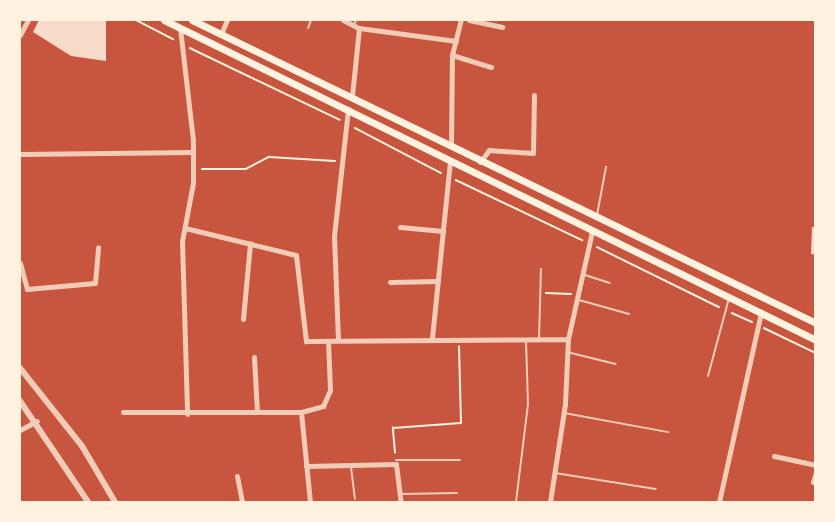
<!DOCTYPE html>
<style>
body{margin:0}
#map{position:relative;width:835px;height:522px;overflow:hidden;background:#c8553d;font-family:Montserrat,sans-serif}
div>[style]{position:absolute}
.building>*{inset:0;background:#f7dbc8}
.path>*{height:1.5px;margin:-0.75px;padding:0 0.75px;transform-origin:0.75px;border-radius:0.75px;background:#fff3e0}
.service>*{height:2px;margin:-1px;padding:0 1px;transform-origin:1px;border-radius:1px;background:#f1ccb7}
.minor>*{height:5px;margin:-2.5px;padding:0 2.5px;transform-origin:2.5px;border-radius:2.5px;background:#f1ccb7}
.tertiary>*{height:6px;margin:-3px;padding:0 3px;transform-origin:3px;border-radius:3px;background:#f1ccb7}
.secondary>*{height:7px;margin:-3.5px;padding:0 3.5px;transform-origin:3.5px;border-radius:3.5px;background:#fff3e0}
span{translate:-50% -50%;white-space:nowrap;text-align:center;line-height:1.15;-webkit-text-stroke:6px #fff3e0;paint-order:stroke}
.frame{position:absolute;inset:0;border:21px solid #fff3e0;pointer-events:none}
</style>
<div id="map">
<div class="building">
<div style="clip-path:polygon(39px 20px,106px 20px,106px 61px,71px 56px,33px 32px)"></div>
<div style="clip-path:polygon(812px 227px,816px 227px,816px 255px,811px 254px)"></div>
</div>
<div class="path">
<div style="left:136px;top:20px;width:42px;rotate:27.2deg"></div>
<div style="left:190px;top:48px;width:166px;rotate:25.6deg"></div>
<div style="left:355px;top:128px;width:97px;rotate:27.6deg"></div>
<div style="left:202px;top:169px;width:44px"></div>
<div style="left:246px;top:169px;width:26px;rotate:-28deg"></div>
<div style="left:269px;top:157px;width:66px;rotate:3.5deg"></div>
<div style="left:456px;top:180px;width:140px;rotate:25.5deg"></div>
<div style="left:597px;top:247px;width:136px;rotate:26.2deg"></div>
<div style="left:546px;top:293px;width:25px;rotate:2deg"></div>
<div style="left:732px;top:313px;width:22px;rotate:24deg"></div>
<div style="left:764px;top:328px;width:58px;rotate:25.7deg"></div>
<div style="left:395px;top:453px;width:25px;rotate:-95deg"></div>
<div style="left:393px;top:428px;width:68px;rotate:-4.2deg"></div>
<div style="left:461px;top:423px;width:76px;rotate:-91.5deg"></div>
</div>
<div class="service">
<div style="left:354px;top:25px;width:5px;rotate:-68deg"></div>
<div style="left:308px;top:28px;width:9px;rotate:-69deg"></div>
<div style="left:597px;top:215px;width:49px;rotate:-79.4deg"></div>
<div style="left:585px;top:275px;width:26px;rotate:18deg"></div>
<div style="left:579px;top:300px;width:52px;rotate:15.6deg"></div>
<div style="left:539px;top:339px;width:70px;rotate:-88.4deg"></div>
<div style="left:567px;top:352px;width:50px;rotate:13.8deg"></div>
<div style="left:708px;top:376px;width:81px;rotate:-74.9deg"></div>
<div style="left:564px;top:413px;width:106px;rotate:10.4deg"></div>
<div style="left:396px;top:460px;width:64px"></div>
<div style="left:351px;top:467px;width:32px;rotate:83deg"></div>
<div style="left:555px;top:473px;width:102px;rotate:9deg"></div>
<div style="left:400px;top:494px;width:57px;rotate:-1deg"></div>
<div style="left:516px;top:502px;width:99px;rotate:-83deg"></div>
<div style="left:528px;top:404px;width:63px;rotate:-91.8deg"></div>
</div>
<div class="minor">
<div style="left:343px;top:20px;width:18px;rotate:27deg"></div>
<div style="left:359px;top:28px;width:98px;rotate:7.6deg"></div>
<div style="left:469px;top:20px;width:34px;rotate:12deg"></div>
<div style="left:180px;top:28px;width:114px;rotate:83.4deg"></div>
<div style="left:193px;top:141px;width:42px;rotate:90deg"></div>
<div style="left:193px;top:183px;width:59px;rotate:100.7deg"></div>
<div style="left:182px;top:241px;width:173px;rotate:88.3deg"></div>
<div style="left:221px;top:34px;width:15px;rotate:-67deg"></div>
<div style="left:20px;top:35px;width:17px;rotate:-62deg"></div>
<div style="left:452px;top:55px;width:41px;rotate:17.1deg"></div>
<div style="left:352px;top:96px;width:68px;rotate:-84.1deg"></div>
<div style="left:451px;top:146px;width:91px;rotate:-89.4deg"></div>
<div style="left:452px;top:55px;width:36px;rotate:-76deg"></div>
<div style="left:20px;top:154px;width:173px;rotate:-0.7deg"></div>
<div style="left:480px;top:162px;width:15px;rotate:-53deg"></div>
<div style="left:489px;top:150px;width:44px;rotate:3.9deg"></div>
<div style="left:533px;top:153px;width:58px;rotate:-89deg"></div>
<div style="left:400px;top:227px;width:43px;rotate:5.3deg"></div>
<div style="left:185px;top:228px;width:114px;rotate:13.7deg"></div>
<div style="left:296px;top:255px;width:87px;rotate:83.4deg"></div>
<div style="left:306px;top:341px;width:262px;rotate:-0.4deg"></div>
<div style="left:20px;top:263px;width:27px;rotate:75deg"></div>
<div style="left:27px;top:289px;width:68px;rotate:-5deg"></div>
<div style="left:95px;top:283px;width:36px;rotate:-85deg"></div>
<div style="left:390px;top:282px;width:48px;rotate:-1.2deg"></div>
<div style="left:243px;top:319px;width:76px;rotate:-84.7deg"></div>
<div style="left:432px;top:338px;width:179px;rotate:-84.2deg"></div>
<div style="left:338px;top:340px;width:104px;rotate:-92.2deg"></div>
<div style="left:334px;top:236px;width:128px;rotate:-83.7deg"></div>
<div style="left:254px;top:357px;width:55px;rotate:86.9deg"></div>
<div style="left:123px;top:412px;width:178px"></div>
<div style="left:301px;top:412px;width:23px;rotate:-15deg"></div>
<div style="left:323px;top:406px;width:17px;rotate:-66deg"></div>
<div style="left:330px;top:390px;width:49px;rotate:-92.3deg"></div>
<div style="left:301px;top:412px;width:90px;rotate:84.3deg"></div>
<div style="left:20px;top:430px;width:19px;rotate:-28deg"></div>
<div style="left:774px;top:456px;width:43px;rotate:12.1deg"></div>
<div style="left:306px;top:466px;width:90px;rotate:-1.3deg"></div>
<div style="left:396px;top:464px;width:38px;rotate:83deg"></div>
<div style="left:237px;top:476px;width:26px;rotate:79deg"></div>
<div style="left:813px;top:482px;width:10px;rotate:-73deg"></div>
<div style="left:550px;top:502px;width:99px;rotate:-81.3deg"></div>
<div style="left:565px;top:404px;width:65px;rotate:-87.4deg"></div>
<div style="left:568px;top:339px;width:110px;rotate:-77.4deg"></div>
<div style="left:719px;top:502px;width:195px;rotate:-77.5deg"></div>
</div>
<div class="tertiary">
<div style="left:20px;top:368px;width:100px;rotate:51.5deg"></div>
<div style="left:82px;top:446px;width:65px;rotate:59.5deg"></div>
<div style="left:20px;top:401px;width:122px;rotate:56deg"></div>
</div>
<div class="secondary">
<div style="left:164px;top:20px;width:726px;rotate:26.14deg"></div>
<div style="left:192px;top:20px;width:694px;rotate:25.9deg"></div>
</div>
<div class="frame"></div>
</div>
